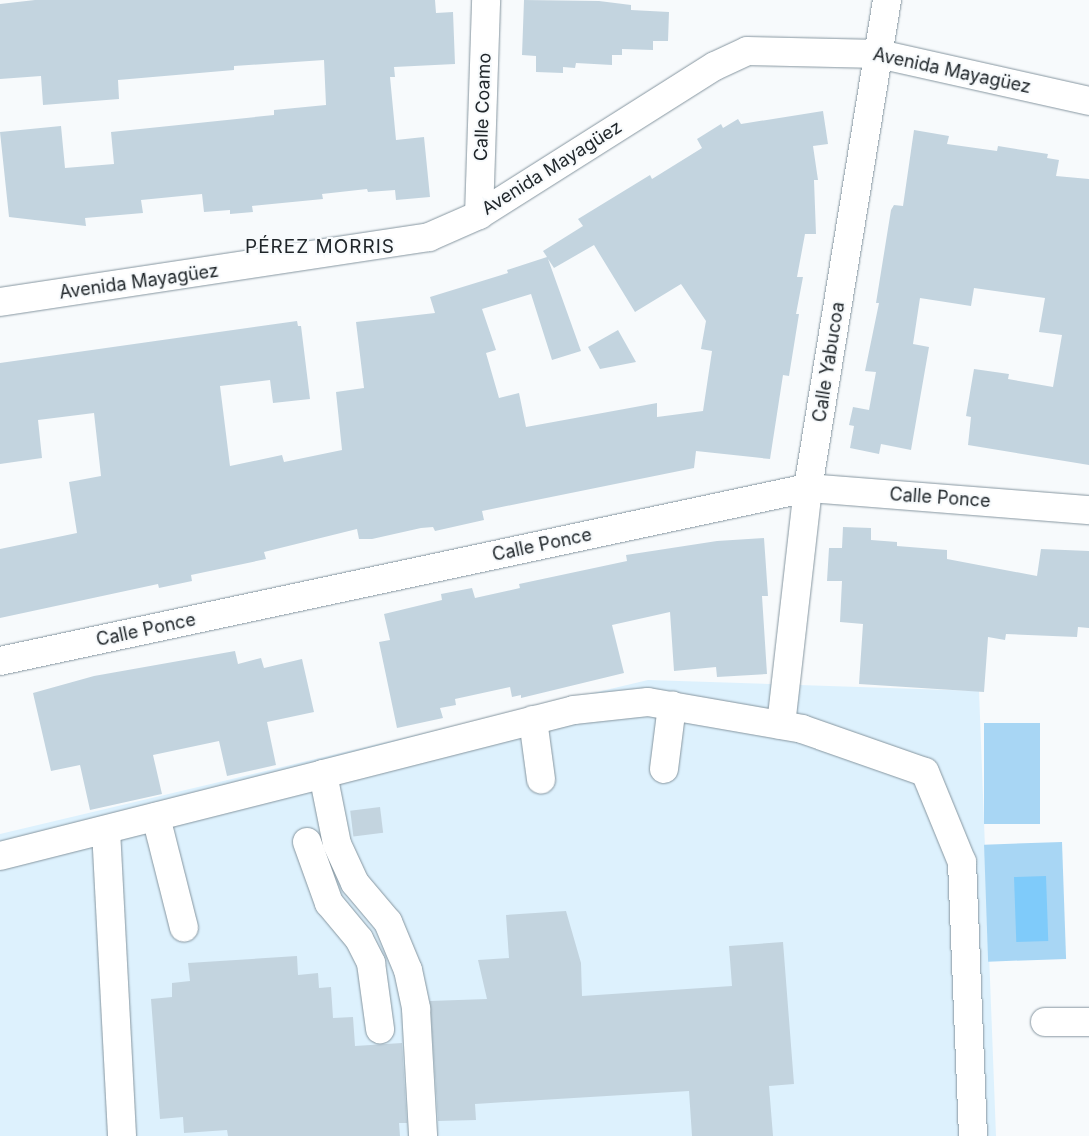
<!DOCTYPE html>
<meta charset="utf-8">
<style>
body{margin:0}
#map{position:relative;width:1089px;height:1136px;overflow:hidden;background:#f7fafc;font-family:Inter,sans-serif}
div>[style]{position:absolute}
.built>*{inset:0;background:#ddf1fd}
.green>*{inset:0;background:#a8d6f4;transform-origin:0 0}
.water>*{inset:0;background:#7fcbfa;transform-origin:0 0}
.building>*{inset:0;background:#c3d4df;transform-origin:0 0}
.roads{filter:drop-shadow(0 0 1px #8696a0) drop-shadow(0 0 1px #8696a0)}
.minor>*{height:28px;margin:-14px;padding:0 14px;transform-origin:14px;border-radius:14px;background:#fff}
span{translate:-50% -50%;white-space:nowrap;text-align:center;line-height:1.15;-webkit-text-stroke:4px #f7fafc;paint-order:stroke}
.street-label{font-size:18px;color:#1f2529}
.neighbourhood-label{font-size:19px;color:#1f2529;letter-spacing:1px}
</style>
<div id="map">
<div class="built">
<div style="clip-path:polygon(648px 680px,979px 691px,996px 1136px,0 1136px,0 834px)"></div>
</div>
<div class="green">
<div style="left:984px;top:723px;width:56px;height:101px"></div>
<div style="left:1062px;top:842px;width:117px;height:78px;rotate:88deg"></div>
</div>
<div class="water">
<div style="left:1046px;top:876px;width:65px;height:32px;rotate:88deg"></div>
</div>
<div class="building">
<div style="clip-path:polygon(35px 0,435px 0,436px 13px,453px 12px,455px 64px,394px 67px,395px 77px,390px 77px,396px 140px,424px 137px,430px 197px,396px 200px,395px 190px,368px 192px,367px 189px,322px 194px,323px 199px,252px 206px,253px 212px,230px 214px,230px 210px,204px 212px,202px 194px,141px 200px,143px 213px,85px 218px,86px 226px,9px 217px,0 132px,61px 126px,65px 168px,114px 164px,111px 132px,274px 115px,274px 110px,326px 105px,324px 60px,234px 66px,234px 70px,118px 80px,119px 99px,43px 105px,41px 76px,0 79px,0 4px)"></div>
<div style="clip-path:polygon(524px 0,599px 1px,631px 5px,631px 10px,669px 12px,668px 41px,653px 41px,653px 50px,622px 49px,622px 55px,612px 55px,612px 65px,576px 63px,575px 68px,563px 67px,563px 73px,536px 72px,536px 56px,522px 55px)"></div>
<div style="clip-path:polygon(evenodd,823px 111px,828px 144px,813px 146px,818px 180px,814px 180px,816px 234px,805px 234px,797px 277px,803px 277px,796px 314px,799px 314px,789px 376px,783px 375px,770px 459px,696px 451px,694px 468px,482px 511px,484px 520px,435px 531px,433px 527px,421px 528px,372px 539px,359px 539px,357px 529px,264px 552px,266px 559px,191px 575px,192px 581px,159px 588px,158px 584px,0 618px,0 549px,77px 533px,69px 482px,101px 476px,94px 413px,38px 420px,42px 458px,0 464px,0 363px,297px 321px,298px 326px,301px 326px,310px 399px,273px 403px,270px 380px,220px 386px,230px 466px,282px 455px,284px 462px,342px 450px,336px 392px,364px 388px,356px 322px,435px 313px,430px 297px,508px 273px,507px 270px,547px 257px,543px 251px,583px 226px,578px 219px,650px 175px,652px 179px,702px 148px,697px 139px,721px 124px,723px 128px,738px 119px,741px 124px,823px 111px,594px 245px,635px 312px,681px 284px,706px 321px,701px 349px,712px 351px,703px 411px,657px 417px,657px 403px,526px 427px,519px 393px,499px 398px,486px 353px,496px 350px,482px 309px,531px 294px,552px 360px,581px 351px,548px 259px,554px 268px,594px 245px)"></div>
<div style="clip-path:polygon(914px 130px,949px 136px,947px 144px,997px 151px,998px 146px,1048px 154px,1047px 158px,1059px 160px,1056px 176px,1089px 179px,1089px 465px,968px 445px,971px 417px,966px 416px,974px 369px,1009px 374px,1008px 379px,1053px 387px,1062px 335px,1039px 332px,1045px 298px,974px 288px,971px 306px,920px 298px,913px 344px,929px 347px,911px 450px,881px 444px,879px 454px,850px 448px,854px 426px,849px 425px,853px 407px,869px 410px,876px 372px,865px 371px,879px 303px,876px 303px,891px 210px,894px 205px,903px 206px)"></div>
<div style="clip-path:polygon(618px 330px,636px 362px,600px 369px,588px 347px)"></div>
<div style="clip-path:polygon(843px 527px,871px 528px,871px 540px,897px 542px,897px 546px,947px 550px,947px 559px,1037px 576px,1041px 549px,1089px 551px,1089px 628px,1078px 627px,1077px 637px,1006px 634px,1005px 640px,988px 637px,984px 692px,859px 684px,863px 624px,840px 622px,842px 581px,827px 581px,829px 548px,842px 548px)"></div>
<div style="clip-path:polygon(764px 538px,768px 596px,762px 596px,767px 674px,717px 677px,716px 667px,674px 671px,670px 612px,612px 625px,624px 673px,521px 698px,521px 695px,512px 697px,510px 687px,455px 699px,456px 705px,440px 708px,443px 718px,397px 728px,379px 642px,390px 640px,384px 614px,442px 600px,441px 594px,472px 588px,475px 598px,520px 588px,519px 584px,627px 561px,626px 555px,717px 541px)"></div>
<div style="clip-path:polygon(235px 651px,238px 664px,261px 658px,264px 668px,302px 659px,314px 712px,267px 722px,276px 765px,227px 776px,219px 741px,153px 755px,162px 794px,90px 810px,80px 765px,51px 771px,33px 693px,94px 676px)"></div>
<div style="left:380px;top:807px;width:26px;height:30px;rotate:83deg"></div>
<div style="clip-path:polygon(566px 911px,581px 963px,582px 996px,732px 986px,729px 946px,783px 942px,794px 1084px,769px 1086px,773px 1136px,692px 1136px,689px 1091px,475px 1104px,476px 1120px,438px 1121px,430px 1001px,487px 999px,478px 960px,509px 958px,506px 915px)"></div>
<div style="clip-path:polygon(297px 956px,298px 975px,318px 973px,319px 988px,331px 987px,333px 1018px,353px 1017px,355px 1046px,402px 1043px,407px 1123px,399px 1123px,400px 1136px,228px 1136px,227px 1130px,184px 1133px,183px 1117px,160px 1119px,151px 999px,172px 997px,172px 983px,190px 981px,188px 963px)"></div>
</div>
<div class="roads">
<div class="minor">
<div style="left:479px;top:215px;width:215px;rotate:-88.1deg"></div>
<div style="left:0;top:302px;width:434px;rotate:-8.6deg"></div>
<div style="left:429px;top:237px;width:55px;rotate:-23.7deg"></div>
<div style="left:479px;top:215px;width:279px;rotate:-32.3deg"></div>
<div style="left:715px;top:66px;width:35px;rotate:-25deg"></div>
<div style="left:747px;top:51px;width:132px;rotate:1.3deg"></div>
<div style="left:879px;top:54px;width:215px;rotate:12.6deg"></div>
<div style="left:0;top:661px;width:826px;rotate:-12.09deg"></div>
<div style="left:808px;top:488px;width:282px;rotate:4.5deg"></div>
<div style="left:533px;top:720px;width:60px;rotate:82.3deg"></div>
<div style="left:781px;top:725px;width:239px;rotate:-83.5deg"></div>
<div style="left:808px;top:488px;width:494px;rotate:-80.8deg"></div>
<div style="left:664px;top:769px;width:64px;rotate:-82.8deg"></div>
<div style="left:323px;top:774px;width:259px;rotate:-14.3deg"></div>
<div style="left:574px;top:710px;width:74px;rotate:-6.2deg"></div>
<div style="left:648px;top:702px;width:156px;rotate:9.9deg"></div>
<div style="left:802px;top:729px;width:130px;rotate:19.3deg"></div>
<div style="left:925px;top:772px;width:97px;rotate:67.7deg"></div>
<div style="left:962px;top:862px;width:274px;rotate:87.7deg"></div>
<div style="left:156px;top:817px;width:114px;rotate:75.8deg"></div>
<div style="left:106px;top:830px;width:306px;rotate:87deg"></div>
<div style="left:307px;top:842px;width:65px;rotate:70.2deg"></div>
<div style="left:329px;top:903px;width:47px;rotate:50.2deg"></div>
<div style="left:359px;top:939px;width:27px;rotate:63deg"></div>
<div style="left:371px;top:963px;width:67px;rotate:82.2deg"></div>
<div style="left:0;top:856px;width:333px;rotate:-14.2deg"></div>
<div style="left:323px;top:774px;width:71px;rotate:78.7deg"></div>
<div style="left:337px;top:844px;width:43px;rotate:65.2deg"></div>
<div style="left:355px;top:883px;width:51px;rotate:49.8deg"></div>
<div style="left:388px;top:922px;width:52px;rotate:67.4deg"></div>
<div style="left:408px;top:970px;width:40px;rotate:78deg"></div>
<div style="left:416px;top:1009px;width:127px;rotate:86.8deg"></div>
<div style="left:1045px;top:1022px;width:44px"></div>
</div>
</div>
<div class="street-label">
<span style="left:952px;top:71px;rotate:12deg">Avenida Mayagüez</span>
<span style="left:483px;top:107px;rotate:-88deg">Calle Coamo</span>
<span style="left:552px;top:168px;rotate:-32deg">Avenida Mayagüez</span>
<span style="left:139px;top:282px;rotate:-8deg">Avenida Mayagüez</span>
<span style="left:829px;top:362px;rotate:-81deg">Calle Yabucoa</span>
<span style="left:940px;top:498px;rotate:4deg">Calle Ponce</span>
<span style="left:542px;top:545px;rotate:-12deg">Calle Ponce</span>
<span style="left:146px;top:630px;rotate:-12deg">Calle Ponce</span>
</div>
<div class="neighbourhood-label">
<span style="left:320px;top:247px">PÉREZ MORRIS</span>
</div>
</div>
